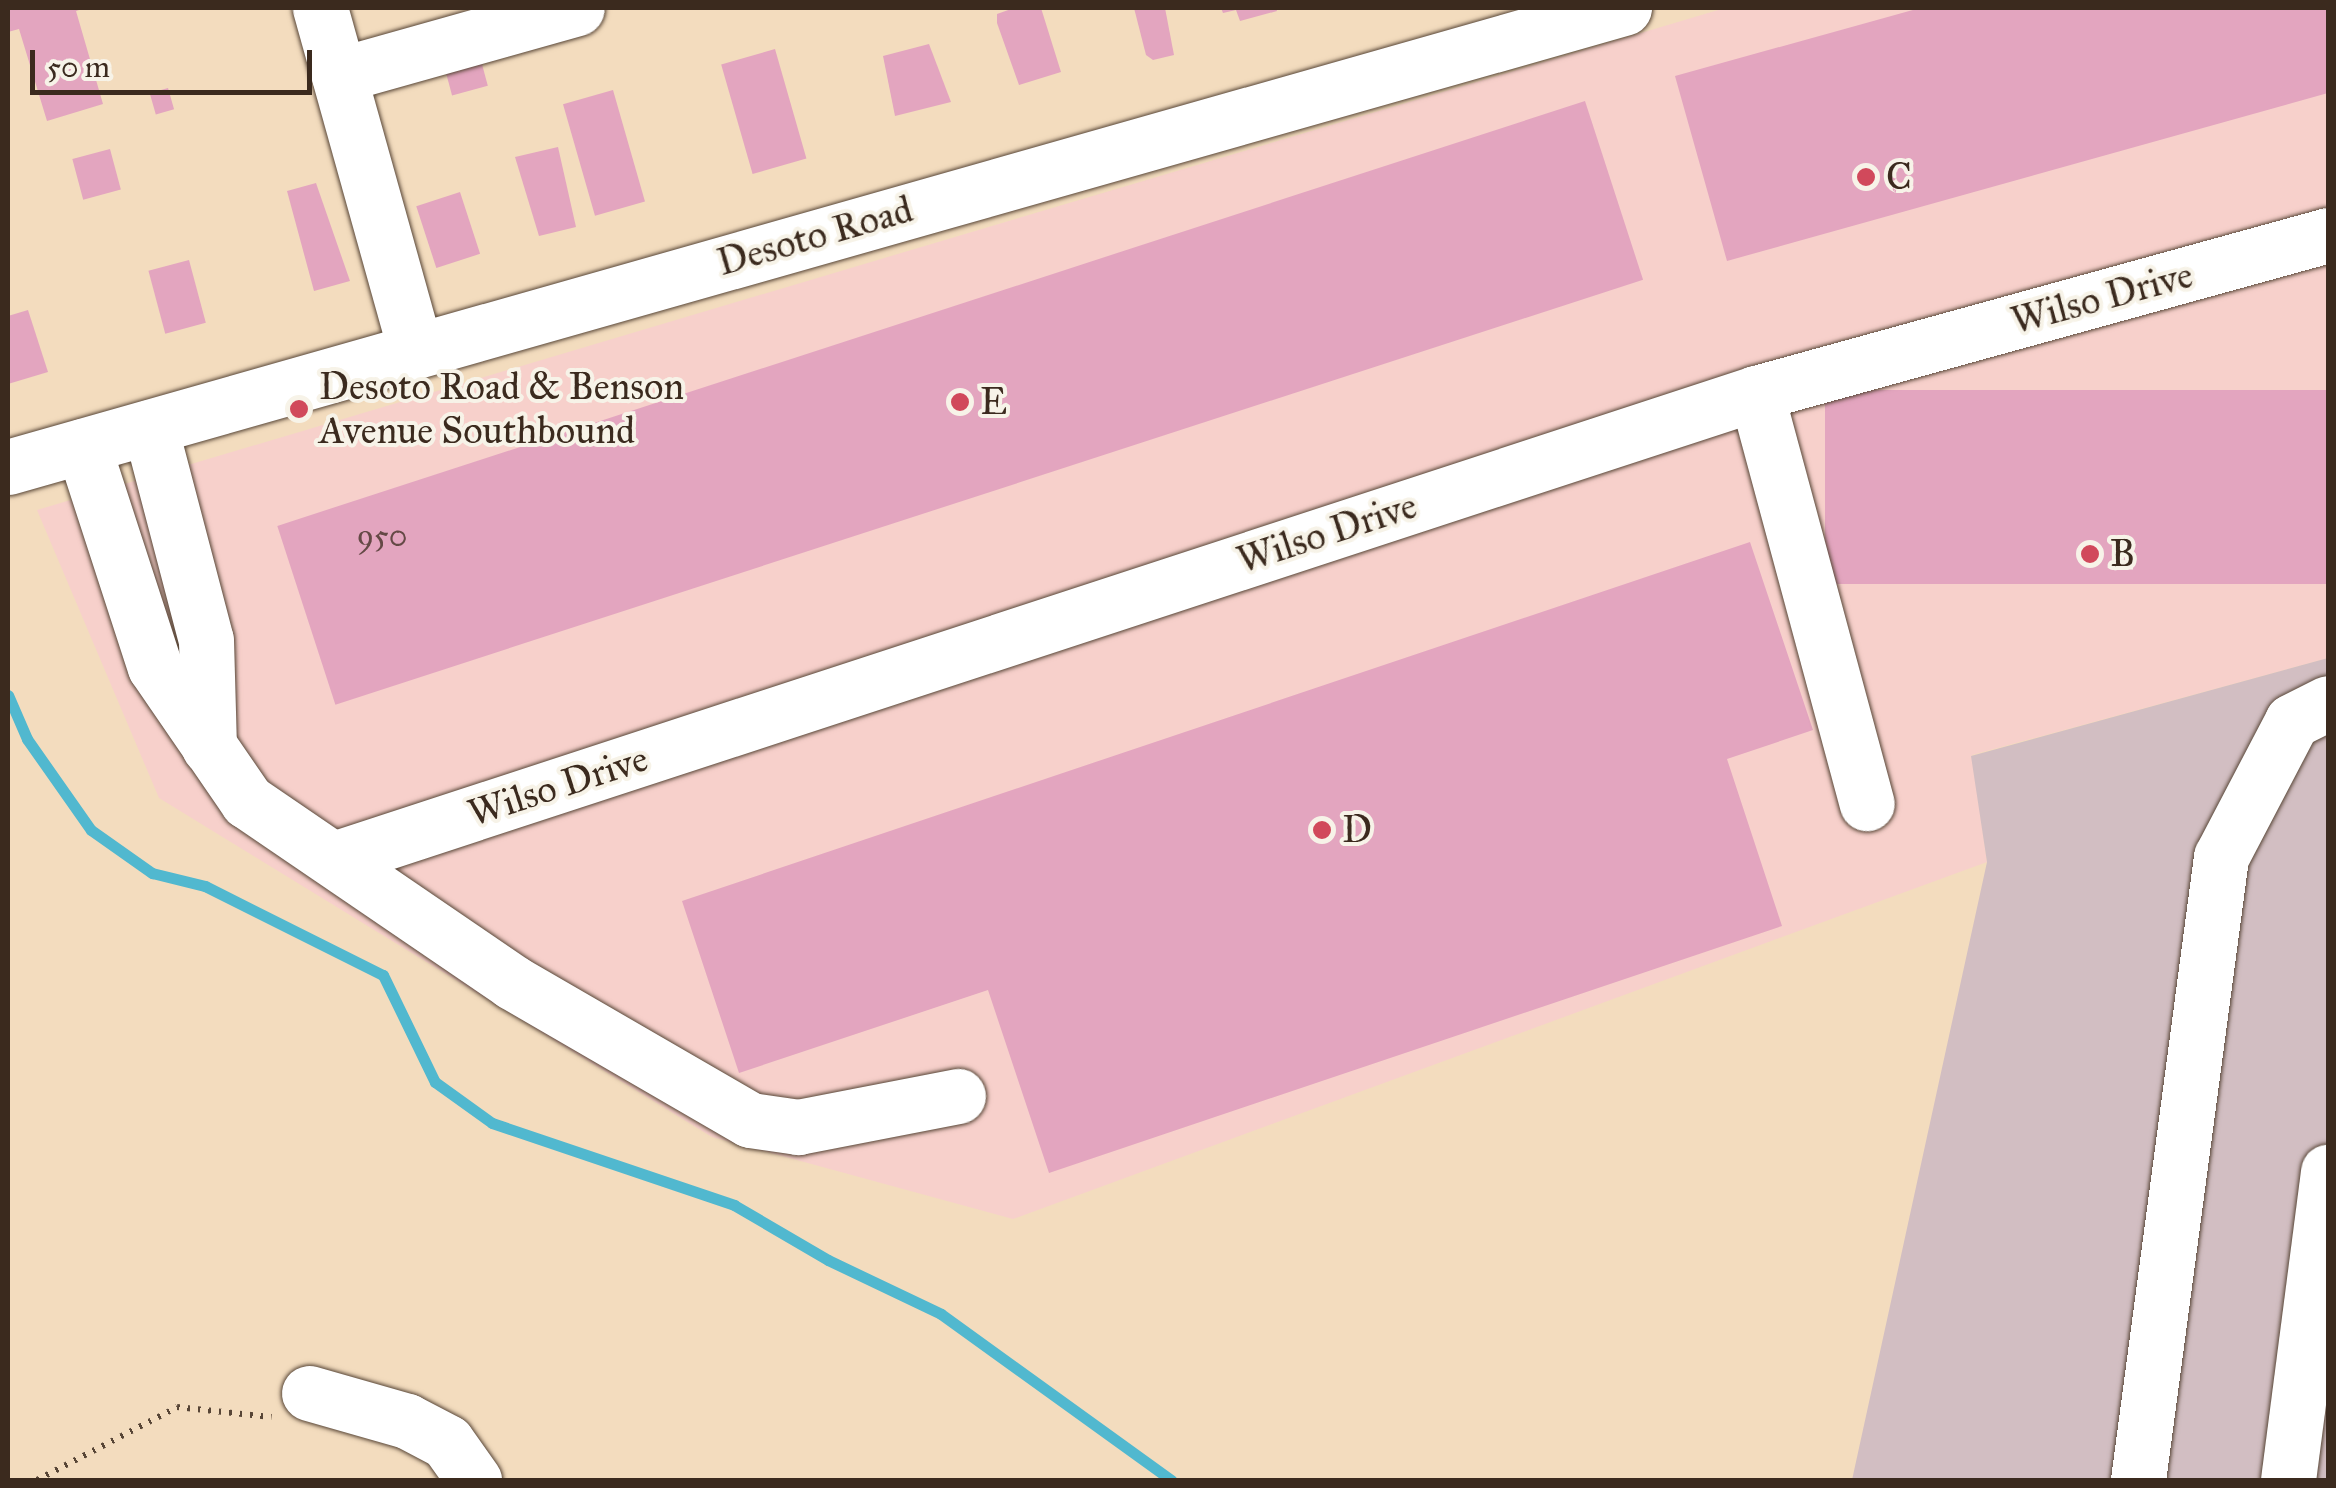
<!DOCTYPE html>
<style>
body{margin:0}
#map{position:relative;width:2336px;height:1488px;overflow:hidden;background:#f3dcbe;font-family:"IM FELL Great Primer",serif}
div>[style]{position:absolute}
.built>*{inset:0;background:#f7d0cb}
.industrial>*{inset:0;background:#d2bec2}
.stream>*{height:11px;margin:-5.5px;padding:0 5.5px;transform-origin:5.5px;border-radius:5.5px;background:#51b8cf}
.building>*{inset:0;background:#e3a5bf;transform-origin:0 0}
.path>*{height:6px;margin-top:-3px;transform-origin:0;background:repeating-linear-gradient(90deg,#574536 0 2.5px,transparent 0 10.5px)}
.roads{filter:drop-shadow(0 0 2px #574536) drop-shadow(0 0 2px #574536)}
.minor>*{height:55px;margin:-27.5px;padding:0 27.5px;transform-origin:27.5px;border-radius:27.5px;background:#fff}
.dots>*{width:28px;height:28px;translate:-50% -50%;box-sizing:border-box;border:5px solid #f7f3e8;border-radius:50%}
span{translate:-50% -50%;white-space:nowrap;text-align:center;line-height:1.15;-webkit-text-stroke:8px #f7f3e8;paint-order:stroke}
.number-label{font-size:32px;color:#654946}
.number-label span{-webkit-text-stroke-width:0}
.poi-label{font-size:38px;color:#3b2a1e}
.left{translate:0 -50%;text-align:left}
.street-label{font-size:38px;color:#3b2a1e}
.frame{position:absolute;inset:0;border:10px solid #3b2a1e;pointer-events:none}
.scale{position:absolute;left:30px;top:50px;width:282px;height:45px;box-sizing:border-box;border:5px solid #3b2a1e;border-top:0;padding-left:12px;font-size:30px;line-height:35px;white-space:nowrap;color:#3b2a1e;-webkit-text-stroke:8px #f7f3e8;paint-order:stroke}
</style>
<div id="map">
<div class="built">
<div style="clip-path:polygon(1725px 8px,2328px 8px,2328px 658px,1972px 755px,1987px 862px,1013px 1219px,712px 1137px,159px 798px,37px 510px)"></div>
</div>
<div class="industrial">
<div style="clip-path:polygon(2328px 658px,2328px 1480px,1852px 1480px,1987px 862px,1971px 756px)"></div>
</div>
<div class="stream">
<div style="left:8px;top:695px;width:48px;rotate:66.6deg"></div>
<div style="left:27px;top:739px;width:111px;rotate:54.9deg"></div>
<div style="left:91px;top:830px;width:75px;rotate:35.2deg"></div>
<div style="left:152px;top:873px;width:55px;rotate:13.8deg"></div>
<div style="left:205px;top:886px;width:199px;rotate:26.6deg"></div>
<div style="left:383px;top:975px;width:119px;rotate:64.1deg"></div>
<div style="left:435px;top:1082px;width:70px;rotate:35.7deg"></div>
<div style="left:492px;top:1123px;width:256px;rotate:18.7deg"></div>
<div style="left:734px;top:1205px;width:109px;rotate:30.3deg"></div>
<div style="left:828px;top:1260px;width:125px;rotate:25.5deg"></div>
<div style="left:941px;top:1314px;width:284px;rotate:35.8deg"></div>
</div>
<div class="building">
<div style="clip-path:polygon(8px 8px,85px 8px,76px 11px,103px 104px,47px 121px,19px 29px,8px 32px)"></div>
<div style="clip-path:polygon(1014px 8px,1041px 8px,1061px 72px,1019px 85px,997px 23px,997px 14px)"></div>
<div style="clip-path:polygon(1134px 8px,1165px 8px,1174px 55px,1153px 60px,1146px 55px)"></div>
<div style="clip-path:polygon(1221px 8px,1276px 8px,1277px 11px,1240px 21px,1236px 10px,1223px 13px)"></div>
<div style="clip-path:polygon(1920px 8px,2328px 8px,2328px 93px,1727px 261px,1675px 76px)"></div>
<div style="clip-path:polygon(929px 44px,951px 102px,895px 116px,883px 56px)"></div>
<div style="left:775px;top:49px;width:114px;height:56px;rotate:74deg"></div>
<div style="left:479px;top:53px;width:34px;height:37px;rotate:75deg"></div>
<div style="left:168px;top:88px;width:22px;height:19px;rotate:74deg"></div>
<div style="left:613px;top:90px;width:116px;height:52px;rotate:74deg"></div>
<div style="left:1585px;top:101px;width:188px;height:1375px;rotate:72deg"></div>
<div style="clip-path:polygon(558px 147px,576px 227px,539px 236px,515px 157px)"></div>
<div style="left:110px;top:149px;width:42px;height:39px;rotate:75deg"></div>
<div style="clip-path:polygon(316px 183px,350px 281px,314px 291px,287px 191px)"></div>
<div style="left:460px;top:192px;width:65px;height:46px;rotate:72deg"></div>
<div style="left:189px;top:260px;width:65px;height:42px;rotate:75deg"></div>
<div style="clip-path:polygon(28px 310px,48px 372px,8px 384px,8px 316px)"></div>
<div style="left:2328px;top:390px;width:194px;height:503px;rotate:90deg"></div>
<div style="clip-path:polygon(1750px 542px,1813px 730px,1727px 759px,1782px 926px,1049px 1173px,988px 990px,739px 1073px,682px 901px)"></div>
</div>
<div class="path">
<div style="left:37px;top:1480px;width:158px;rotate:-27.5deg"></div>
<div style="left:177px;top:1407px;width:95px;rotate:6.1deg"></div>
</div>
<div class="roads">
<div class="minor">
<div style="left:320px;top:8px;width:354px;rotate:74.4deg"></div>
<div style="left:339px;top:75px;width:247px;rotate:-15.7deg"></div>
<div style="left:1756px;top:393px;width:425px;rotate:74.9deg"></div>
<div style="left:150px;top:427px;width:220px;rotate:75.3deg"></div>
<div style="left:206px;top:640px;width:107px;rotate:88.4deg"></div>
<div style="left:83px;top:446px;width:232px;rotate:72deg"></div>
<div style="left:155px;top:667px;width:163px;rotate:55.5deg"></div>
<div style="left:247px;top:801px;width:321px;rotate:34.3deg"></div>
<div style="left:512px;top:982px;width:275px;rotate:30.1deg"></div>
<div style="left:750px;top:1120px;width:49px;rotate:8.3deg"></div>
<div style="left:798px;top:1127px;width:163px;rotate:-11deg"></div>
<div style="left:8px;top:467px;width:1680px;rotate:-15.86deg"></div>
<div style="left:334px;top:859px;width:1496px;rotate:-18.14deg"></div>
<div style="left:1756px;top:393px;width:593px;rotate:-15.44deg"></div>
<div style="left:309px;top:1393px;width:102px;rotate:15.9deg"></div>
<div style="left:407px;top:1421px;width:45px;rotate:27.7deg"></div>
<div style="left:447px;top:1442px;width:47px;rotate:54.6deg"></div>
<div style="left:2138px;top:1480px;width:629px;rotate:-82.41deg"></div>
<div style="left:2221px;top:857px;width:153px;rotate:-62.4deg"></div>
<div style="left:2292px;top:721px;width:40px;rotate:-26.6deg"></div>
<div style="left:2288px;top:1480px;width:311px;rotate:-82.6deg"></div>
</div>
</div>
<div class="dots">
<div style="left:1866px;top:177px;background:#d1495b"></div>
<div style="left:960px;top:402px;background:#d1495b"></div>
<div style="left:299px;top:409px;background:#d1495b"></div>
<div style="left:2090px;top:554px;background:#d1495b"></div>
<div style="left:1322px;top:830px;background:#d1495b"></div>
</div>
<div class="number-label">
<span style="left:382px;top:536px">950</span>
</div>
<div class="poi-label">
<span class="left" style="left:1886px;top:177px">C</span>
<span class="left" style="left:319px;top:409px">Desoto Road &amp; Benson<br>Avenue Southbound</span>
<span class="left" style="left:980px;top:402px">E</span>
<span class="left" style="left:2110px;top:554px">B</span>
<span class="left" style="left:1342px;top:830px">D</span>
</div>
<div class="street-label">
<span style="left:815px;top:236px;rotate:-16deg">Desoto Road</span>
<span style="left:2102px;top:298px;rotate:-15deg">Wilso Drive</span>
<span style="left:1327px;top:533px;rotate:-18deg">Wilso Drive</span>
<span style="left:558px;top:786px;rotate:-18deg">Wilso Drive</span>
</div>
<div class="frame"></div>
<div class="scale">50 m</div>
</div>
